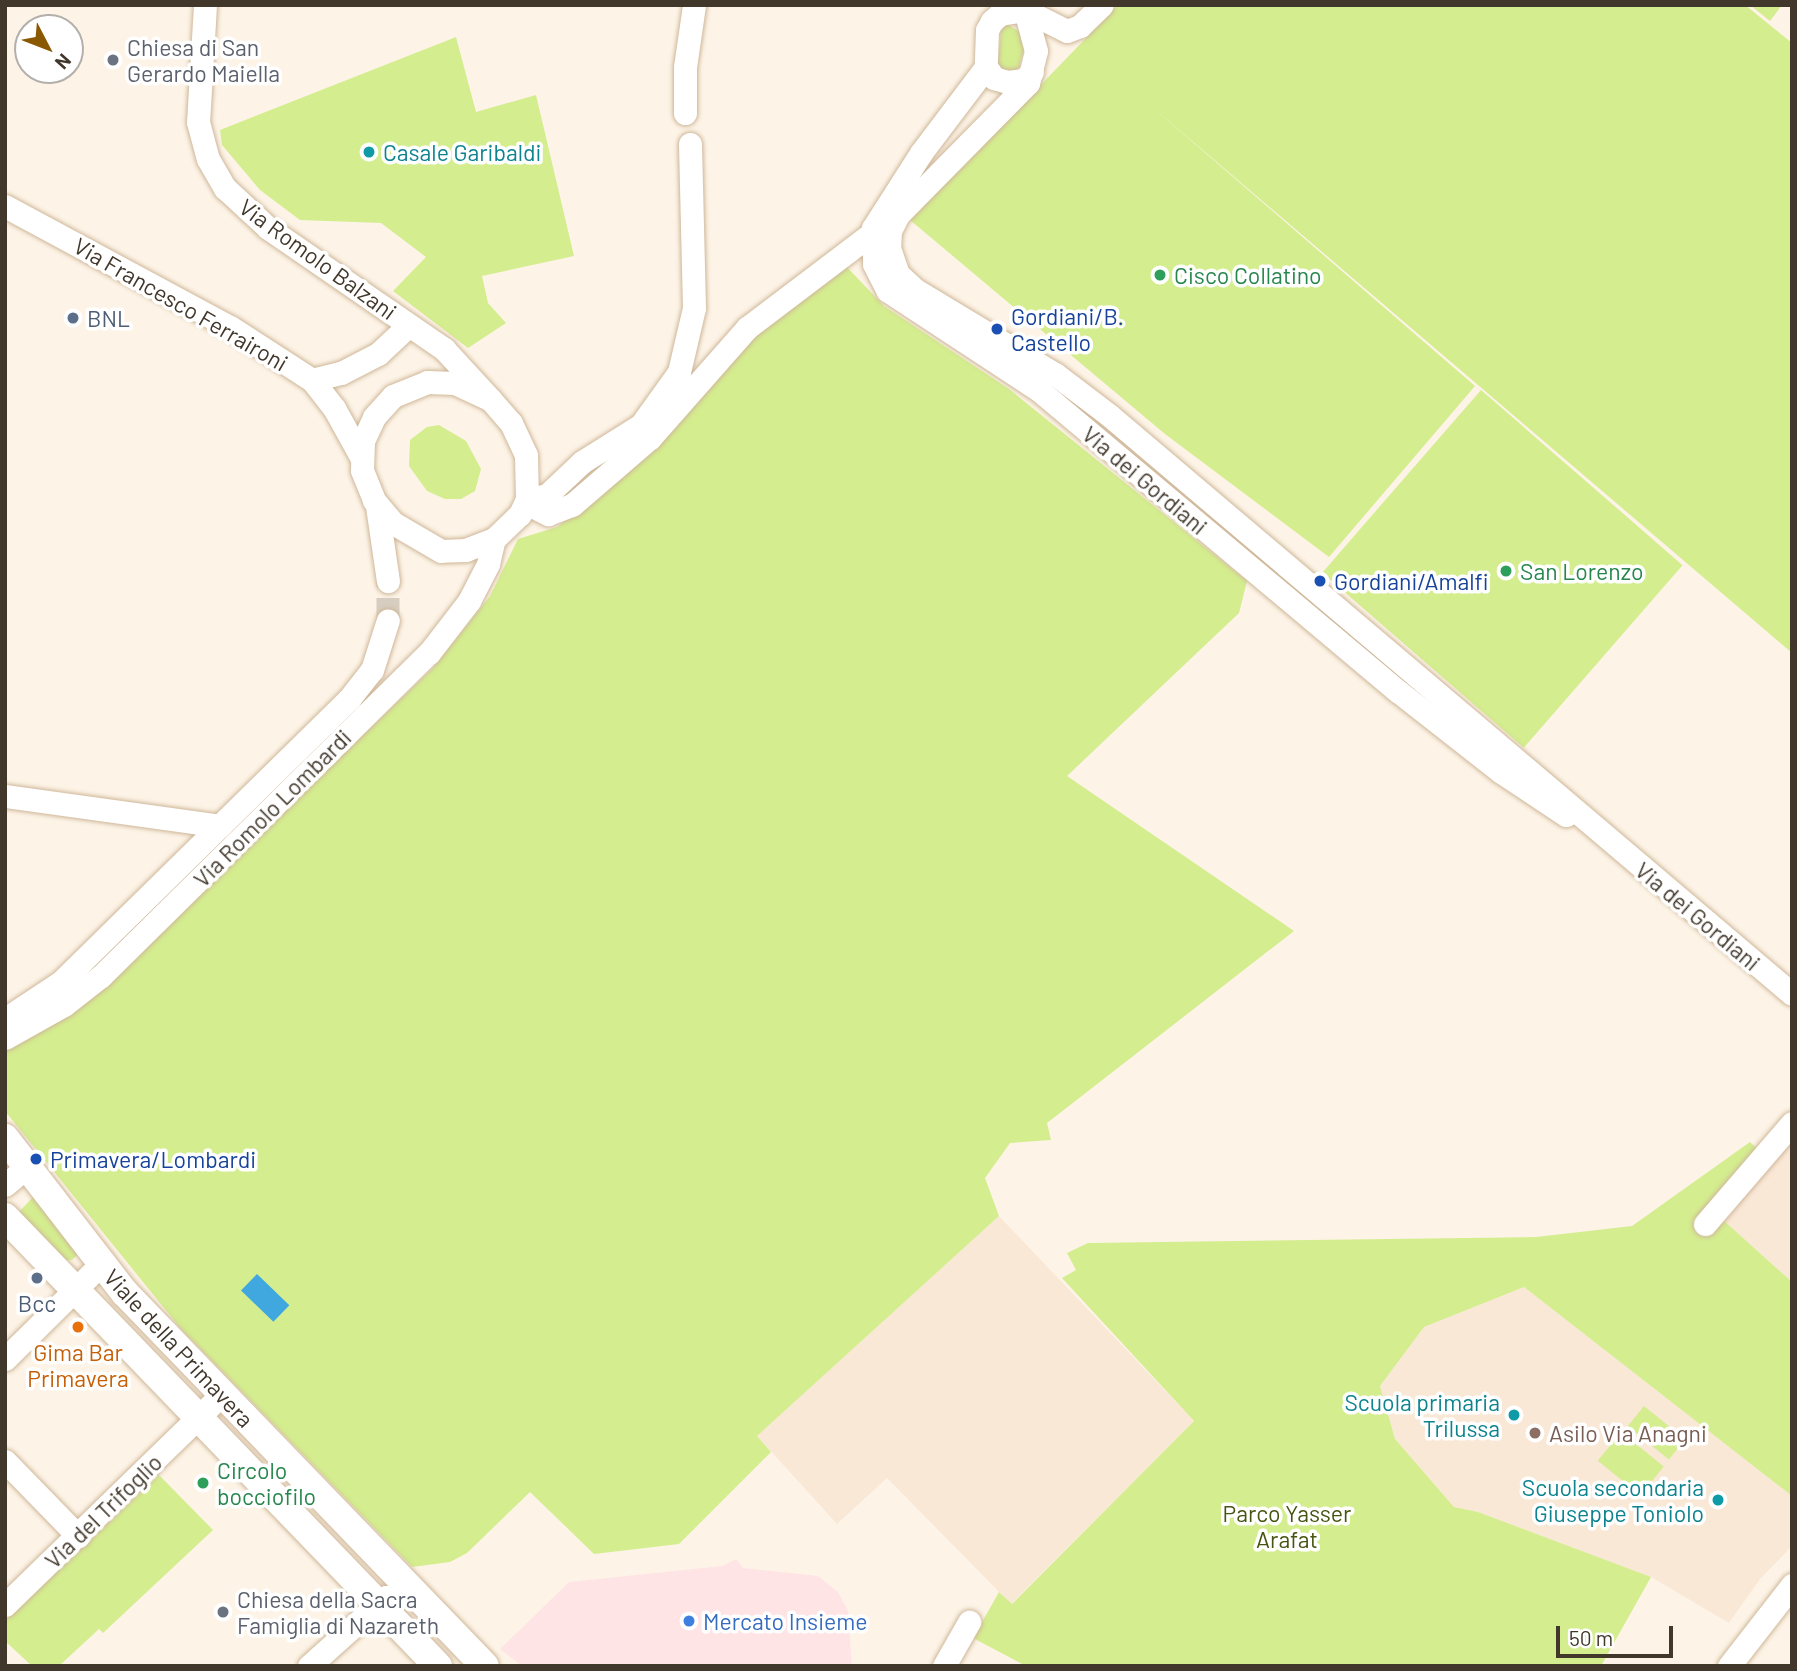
<!DOCTYPE html>
<style>
body{margin:0}
#map{position:relative;width:1797px;height:1671px;overflow:hidden;background:#fdf4e7;font-family:Barlow,sans-serif}
div>[style]{position:absolute}
.commercial>*{inset:0;background:#ffe4e5}
.education>*{inset:0;background:#fae8d7}
.green>*{inset:0;background:#d4ed8f;transform-origin:0 0}
.water>*{inset:0;background:#40a8df;transform-origin:0 0}
.minor-tunnel>*{height:23px;margin-top:-11.5px;transform-origin:0;background:repeating-linear-gradient(90deg,#d7cec1 0 23px,transparent 0 34px)}
.roads{filter:drop-shadow(0 0 2px #cfb799) drop-shadow(0 0 2px #cfb799)}
.minor>*{height:23px;margin:-11.5px;padding:0 11.5px;transform-origin:11.5px;border-radius:11.5px;background:#fff}
.major>*{height:28px;margin:-14px;padding:0 14px;transform-origin:14px;border-radius:14px;background:#fff}
.dots>*{width:19px;height:19px;translate:-50% -50%;box-sizing:border-box;border:4px solid #fff;border-radius:50%}
span{translate:-50% -50%;white-space:nowrap;text-align:center;line-height:1.15;-webkit-text-stroke:7px #fff;paint-order:stroke}
.worship-label{font-size:23px;color:#5b616d}
.left{translate:0 -50%;text-align:left}
.culture-label{font-size:23px;color:#0d838f}
.right{translate:-100% -50%;text-align:right}
.street-label{font-size:23px;color:#41372b}
.leisure-label{font-size:23px;color:#27864d}
.transit-label{font-size:23px;color:#164399}
.service-label{font-size:23px;color:#4e5e75}
.food-label{font-size:23px;color:#c56008}
.education-label{font-size:23px;color:#785e54}
.park-label{font-size:23px;color:#475510}
.shop-label{font-size:23px;color:#366cbe}
.frame{position:absolute;inset:0;border:7px solid #41372b;pointer-events:none}
.north{position:absolute;left:14px;top:14px;width:70px;height:70px;box-sizing:border-box;background:#fff;border:2px solid #b3afaa;border-radius:50%;rotate:132deg;font-size:19px;font-weight:700;line-height:28px;text-align:center;color:#41372b}
.north::after{content:'';display:block;margin:auto;width:24px;height:32px;background:#895800;clip-path:polygon(50% 0,100% 100%,50% 72%,0 100%)}
.scale{position:absolute;left:1556px;top:1626px;width:117px;height:32px;box-sizing:border-box;border:4px solid #41372b;border-top:0;padding-left:9px;font-size:21px;line-height:24px;white-space:nowrap;color:#41372b;-webkit-text-stroke:5px #fff;paint-order:stroke}
</style>
<div id="map">
<div class="commercial">
<div style="clip-path:polygon(736px 1559px,743px 1568px,818px 1576px,838px 1592px,848px 1611px,852px 1666px,522px 1666px,500px 1649px,569px 1582px,722px 1566px)"></div>
</div>
<div class="education">
<div style="clip-path:polygon(1792px 1130px,1792px 1282px,1722px 1219px)"></div>
<div style="clip-path:polygon(999px 1216px,1194px 1421px,1011px 1604px,887px 1478px,837px 1524px,757px 1436px)"></div>
<div style="clip-path:polygon(1524px 1287px,1792px 1496px,1792px 1546px,1760px 1579px,1729px 1623px,1651px 1577px,1478px 1512px,1454px 1507px,1395px 1439px,1380px 1386px,1424px 1327px)"></div>
</div>
<div class="green">
<div style="clip-path:polygon(1118px 5px,1745px 5px,1792px 43px,1792px 653px,1144px 100px,1475px 386px,1329px 557px,1165px 434px,910px 220px)"></div>
<div style="clip-path:polygon(1750px 5px,1782px 5px,1770px 21px)"></div>
<div style="clip-path:polygon(1007px 24px,1020px 32px,1024px 49px,1019px 67px,1013px 71px,1003px 71px,998px 63px,1001px 31px)"></div>
<div style="clip-path:polygon(456px 37px,476px 112px,536px 95px,574px 256px,482px 276px,488px 303px,506px 323px,468px 348px,393px 291px,426px 257px,381px 223px,300px 220px,260px 190px,222px 145px,220px 130px)"></div>
<div style="clip-path:polygon(844px 264px,884px 306px,1009px 389px,1247px 581px,1239px 613px,1067px 776px,1294px 931px,1047px 1123px,1051px 1140px,1010px 1143px,985px 1178px,999px 1216px,757px 1436px,771px 1452px,679px 1544px,594px 1554px,530px 1492px,467px 1553px,450px 1562px,412px 1567px,181px 1329px,5px 1111px,5px 1051px,79px 1009px,433px 668px,490px 596px,518px 539px,557px 527px,624px 477px,735px 352px)"></div>
<div style="left:1481px;top:390px;width:267px;height:242px;rotate:41deg"></div>
<div style="clip-path:polygon(439px 425px,466px 441px,481px 469px,475px 491px,461px 499px,445px 499px,427px 491px,409px 466px,410px 440px,427px 427px)"></div>
<div style="clip-path:polygon(1750px 1142px,1768px 1159px,1722px 1219px,1792px 1282px,1792px 1496px,1524px 1287px,1424px 1327px,1380px 1386px,1395px 1439px,1454px 1507px,1478px 1512px,1651px 1577px,1601px 1666px,1026px 1666px,973px 1638px,999px 1592px,1012px 1604px,1194px 1421px,1062px 1278px,1076px 1270px,1067px 1253px,1088px 1243px,1536px 1237px,1632px 1226px)"></div>
<div style="clip-path:polygon(33px 1197px,78px 1254px,72px 1260px,65px 1260px,19px 1212px)"></div>
<div style="left:1644px;top:1406px;width:53px;height:26px;rotate:39deg"></div>
<div style="left:1621px;top:1432px;width:55px;height:37px;rotate:39deg"></div>
<div style="clip-path:polygon(159px 1475px,213px 1530px,103px 1633px,99px 1629px,59px 1666px,32px 1666px,5px 1641px,5px 1621px)"></div>
</div>
<div class="water">
<div style="left:257px;top:1274px;width:45px;height:23px;rotate:44deg"></div>
</div>
<div class="minor-tunnel">
<div style="left:388px;top:620px;width:39px;rotate:-90deg"></div>
</div>
<div class="roads">
<div class="minor">
<div style="left:205px;top:5px;width:117px;rotate:93.4deg"></div>
<div style="left:198px;top:122px;width:38px;rotate:75deg"></div>
<div style="left:208px;top:159px;width:34px;rotate:60deg"></div>
<div style="left:225px;top:188px;width:59px;rotate:42.9deg"></div>
<div style="left:268px;top:228px;width:214px;rotate:34.5deg"></div>
<div style="left:444px;top:349px;width:68px;rotate:47.4deg"></div>
<div style="left:1023px;top:9px;width:49px;rotate:26.6deg"></div>
<div style="left:1067px;top:31px;width:14px;rotate:-21deg"></div>
<div style="left:1080px;top:26px;width:30px;rotate:-44deg"></div>
<div style="left:1025px;top:10px;width:42px;rotate:75deg"></div>
<div style="left:1036px;top:51px;width:33px;rotate:104deg"></div>
<div style="left:1028px;top:83px;width:185px;rotate:134.6deg"></div>
<div style="left:898px;top:215px;width:18px;rotate:117deg"></div>
<div style="left:890px;top:231px;width:17px;rotate:93deg"></div>
<div style="left:889px;top:248px;width:28px;rotate:71deg"></div>
<div style="left:898px;top:274px;width:22px;rotate:43deg"></div>
<div style="left:914px;top:289px;width:165px;rotate:31.1deg"></div>
<div style="left:1055px;top:374px;width:68px;rotate:37.2deg"></div>
<div style="left:1109px;top:415px;width:895px;rotate:40.29deg"></div>
<div style="left:1025px;top:10px;width:25px;rotate:171deg"></div>
<div style="left:1000px;top:14px;width:11px;rotate:139deg"></div>
<div style="left:992px;top:21px;width:10px;rotate:119deg"></div>
<div style="left:987px;top:30px;width:37px;rotate:92deg"></div>
<div style="left:986px;top:67px;width:14px;rotate:54deg"></div>
<div style="left:994px;top:78px;width:14px;rotate:17deg"></div>
<div style="left:1007px;top:82px;width:16px;rotate:-7deg"></div>
<div style="left:1023px;top:80px;width:12px;rotate:-42deg"></div>
<div style="left:986px;top:67px;width:108px;rotate:127.1deg"></div>
<div style="left:921px;top:153px;width:89px;rotate:122.6deg"></div>
<div style="left:873px;top:228px;width:36px;rotate:88deg"></div>
<div style="left:874px;top:264px;width:30px;rotate:63deg"></div>
<div style="left:888px;top:291px;width:182px;rotate:33.3deg"></div>
<div style="left:1040px;top:391px;width:468px;rotate:40deg"></div>
<div style="left:1399px;top:692px;width:130px;rotate:38.1deg"></div>
<div style="left:1501px;top:772px;width:78px;rotate:33.5deg"></div>
<div style="left:685px;top:113px;width:46px;rotate:-90deg"></div>
<div style="left:685px;top:67px;width:63px;rotate:-81.7deg"></div>
<div style="left:5px;top:206px;width:255px;rotate:28.3deg"></div>
<div style="left:230px;top:327px;width:98px;rotate:32.9deg"></div>
<div style="left:312px;top:380px;width:36px;rotate:52deg"></div>
<div style="left:334px;top:408px;width:56px;rotate:61.1deg"></div>
<div style="left:312px;top:380px;width:30px;rotate:-14deg"></div>
<div style="left:341px;top:373px;width:42px;rotate:-27.2deg"></div>
<div style="left:378px;top:354px;width:42px;rotate:-43.1deg"></div>
<div style="left:427px;top:382px;width:28px;rotate:2deg"></div>
<div style="left:455px;top:383px;width:38px;rotate:25deg"></div>
<div style="left:490px;top:399px;width:32px;rotate:49deg"></div>
<div style="left:511px;top:423px;width:35px;rotate:65deg"></div>
<div style="left:526px;top:455px;width:44px;rotate:88.7deg"></div>
<div style="left:527px;top:499px;width:17px;rotate:115deg"></div>
<div style="left:520px;top:514px;width:36px;rotate:136deg"></div>
<div style="left:494px;top:539px;width:30px;rotate:159deg"></div>
<div style="left:466px;top:550px;width:25px;rotate:178deg"></div>
<div style="left:441px;top:551px;width:56px;rotate:-149.7deg"></div>
<div style="left:393px;top:523px;width:30px;rotate:-130deg"></div>
<div style="left:374px;top:500px;width:32px;rotate:-112deg"></div>
<div style="left:362px;top:470px;width:29px;rotate:-88deg"></div>
<div style="left:363px;top:441px;width:26px;rotate:-65deg"></div>
<div style="left:374px;top:417px;width:28px;rotate:-48deg"></div>
<div style="left:393px;top:396px;width:37px;rotate:-22deg"></div>
<div style="left:527px;top:499px;width:20px;rotate:-11deg"></div>
<div style="left:547px;top:495px;width:48px;rotate:-43.3deg"></div>
<div style="left:582px;top:462px;width:70px;rotate:-32.1deg"></div>
<div style="left:641px;top:425px;width:65px;rotate:-54.4deg"></div>
<div style="left:679px;top:372px;width:66px;rotate:-76.8deg"></div>
<div style="left:694px;top:308px;width:164px;rotate:-91.4deg"></div>
<div style="left:526px;top:503px;width:25px;rotate:27deg"></div>
<div style="left:548px;top:514px;width:26px;rotate:-21deg"></div>
<div style="left:572px;top:505px;width:103px;rotate:-40.7deg"></div>
<div style="left:650px;top:438px;width:147px;rotate:-48.6deg"></div>
<div style="left:747px;top:328px;width:157px;rotate:-37.2deg"></div>
<div style="left:377px;top:506px;width:76px;rotate:81.7deg"></div>
<div style="left:5px;top:796px;width:217px;rotate:7.9deg"></div>
<div style="left:5px;top:1019px;width:67px;rotate:-33.5deg"></div>
<div style="left:61px;top:982px;width:404px;rotate:-44.5deg"></div>
<div style="left:349px;top:699px;width:37px;rotate:-52deg"></div>
<div style="left:372px;top:670px;width:52px;rotate:-72.3deg"></div>
<div style="left:5px;top:1038px;width:68px;rotate:-29.2deg"></div>
<div style="left:64px;top:1005px;width:47px;rotate:-38.1deg"></div>
<div style="left:101px;top:976px;width:460px;rotate:-44.6deg"></div>
<div style="left:429px;top:653px;width:66px;rotate:-52.4deg"></div>
<div style="left:469px;top:601px;width:42px;rotate:-62.8deg"></div>
<div style="left:488px;top:564px;width:26px;rotate:-77deg"></div>
<div style="left:5px;top:1185px;width:30px;rotate:-40deg"></div>
<div style="left:1705px;top:1224px;width:133px;rotate:-49.3deg"></div>
<div style="left:5px;top:1359px;width:134px;rotate:-44.7deg"></div>
<div style="left:5px;top:1461px;width:105px;rotate:45.8deg"></div>
<div style="left:5px;top:1605px;width:301px;rotate:-44.2deg"></div>
<div style="left:309px;top:1666px;width:103px;rotate:-41.9deg"></div>
<div style="left:386px;top:1597px;width:31px;rotate:-4deg"></div>
<div style="left:944px;top:1666px;width:51px;rotate:-60.4deg"></div>
<div style="left:1729px;top:1666px;width:103px;rotate:-52.1deg"></div>
</div>
<div class="major">
<div style="left:5px;top:1138px;width:196px;rotate:52.3deg"></div>
<div style="left:125px;top:1293px;width:518px;rotate:46.02deg"></div>
<div style="left:5px;top:1217px;width:624px;rotate:46.04deg"></div>
</div>
</div>
<div class="dots">
<div style="left:113px;top:60px;background:#6b7280"></div>
<div style="left:369px;top:152px;background:#0f9aa8"></div>
<div style="left:1160px;top:275px;background:#2e9e5b"></div>
<div style="left:73px;top:318px;background:#5c6f8a"></div>
<div style="left:997px;top:329px;background:#1a4fb4"></div>
<div style="left:1506px;top:571px;background:#2e9e5b"></div>
<div style="left:1320px;top:581px;background:#1a4fb4"></div>
<div style="left:36px;top:1159px;background:#1a4fb4"></div>
<div style="left:37px;top:1278px;background:#5c6f8a"></div>
<div style="left:78px;top:1327px;background:#e8710a"></div>
<div style="left:1514px;top:1415px;background:#0f9aa8"></div>
<div style="left:1535px;top:1433px;background:#8d6e63"></div>
<div style="left:203px;top:1483px;background:#2e9e5b"></div>
<div style="left:1718px;top:1500px;background:#0f9aa8"></div>
<div style="left:223px;top:1612px;background:#6b7280"></div>
<div style="left:689px;top:1621px;background:#3f7fe0"></div>
</div>
<div class="worship-label">
<span class="left" style="left:127px;top:60px">Chiesa di San<br>Gerardo Maiella</span>
<span class="left" style="left:237px;top:1612px">Chiesa della Sacra<br>Famiglia di Nazareth</span>
</div>
<div class="culture-label">
<span class="left" style="left:383px;top:152px">Casale Garibaldi</span>
<span class="right" style="left:1500px;top:1415px">Scuola primaria<br>Trilussa</span>
<span class="right" style="left:1704px;top:1500px">Scuola secondaria<br>Giuseppe Toniolo</span>
</div>
<div class="street-label">
<span style="left:318px;top:259px;rotate:36deg">Via Romolo Balzani</span>
<span style="left:181px;top:304px;rotate:30deg">Via Francesco Ferraironi</span>
<span style="left:1145px;top:480px;rotate:40deg">Via dei Gordiani</span>
<span style="left:272px;top:808px;rotate:-45deg">Via Romolo Lombardi</span>
<span style="left:1698px;top:916px;rotate:40deg">Via dei Gordiani</span>
<span style="left:179px;top:1348px;rotate:47deg">Viale della Primavera</span>
<span style="left:103px;top:1511px;rotate:-44deg">Via del Trifoglio</span>
</div>
<div class="leisure-label">
<span class="left" style="left:1174px;top:275px">Cisco Collatino</span>
<span class="left" style="left:1520px;top:571px">San Lorenzo</span>
<span class="left" style="left:217px;top:1483px">Circolo<br>bocciofilo</span>
</div>
<div class="transit-label">
<span class="left" style="left:1011px;top:329px">Gordiani/B.<br>Castello</span>
<span class="left" style="left:1334px;top:581px">Gordiani/Amalfi</span>
<span class="left" style="left:50px;top:1159px">Primavera/Lombardi</span>
</div>
<div class="service-label">
<span class="left" style="left:87px;top:318px">BNL</span>
<span style="left:37px;top:1303px">Bcc</span>
</div>
<div class="food-label">
<span style="left:78px;top:1365px">Gima Bar<br>Primavera</span>
</div>
<div class="education-label">
<span class="left" style="left:1549px;top:1433px">Asilo Via Anagni</span>
</div>
<div class="park-label">
<span style="left:1287px;top:1526px">Parco Yasser<br>Arafat</span>
</div>
<div class="shop-label">
<span class="left" style="left:703px;top:1621px">Mercato Insieme</span>
</div>
<div class="frame"></div>
<div class="north">N</div>
<div class="scale">50 m</div>
</div>
